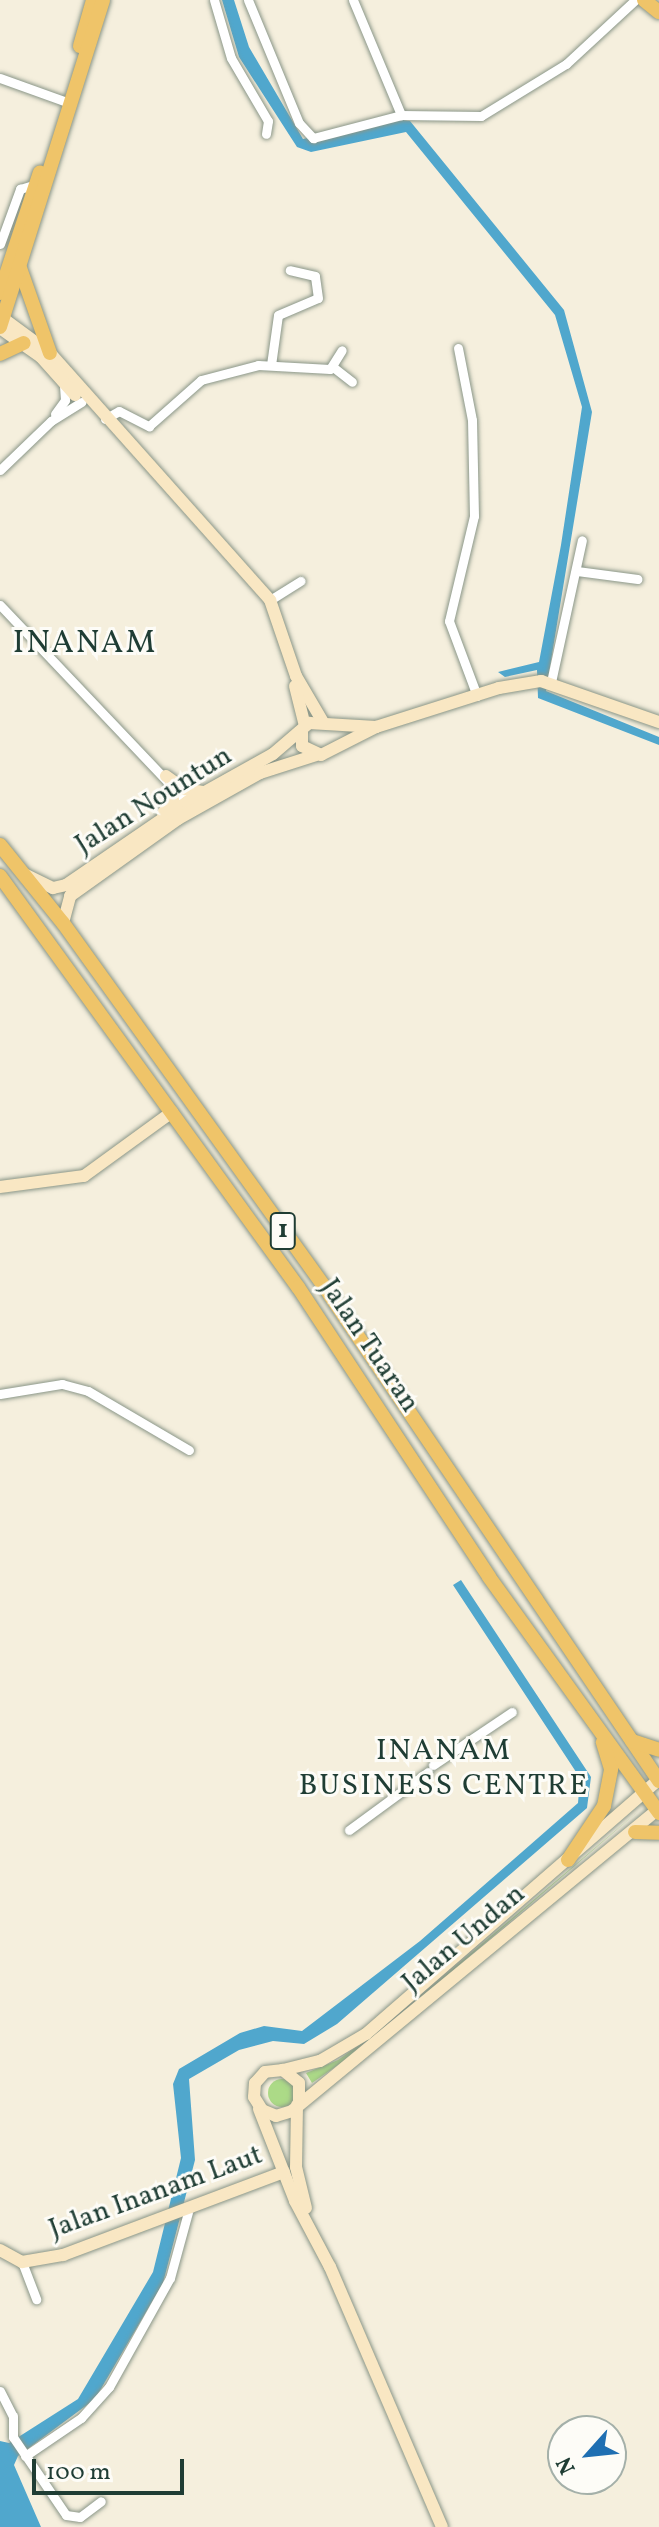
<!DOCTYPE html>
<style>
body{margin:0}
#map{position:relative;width:659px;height:2527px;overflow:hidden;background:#f5efdd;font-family:Vollkorn,serif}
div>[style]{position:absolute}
.green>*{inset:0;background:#acda87}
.round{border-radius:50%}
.water>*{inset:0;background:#50a7cd}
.roads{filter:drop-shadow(0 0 2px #8a9688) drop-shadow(0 0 2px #8a9688)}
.street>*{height:9px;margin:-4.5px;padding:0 4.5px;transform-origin:4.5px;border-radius:4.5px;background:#fff}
.secondary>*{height:12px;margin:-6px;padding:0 6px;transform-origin:6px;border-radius:6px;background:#f9e7c3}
.primary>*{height:14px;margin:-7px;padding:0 7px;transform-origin:7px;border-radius:7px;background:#efc469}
span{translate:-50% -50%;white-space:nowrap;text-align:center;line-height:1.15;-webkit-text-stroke:6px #fdfcf7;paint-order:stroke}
.shield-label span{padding:2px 6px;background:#fdfcf7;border:2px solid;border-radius:6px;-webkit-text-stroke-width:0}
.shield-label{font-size:26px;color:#1f3d34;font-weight:700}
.street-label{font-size:28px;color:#1f3d34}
.neighbourhood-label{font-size:30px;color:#1f3d34;letter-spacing:2px}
.quarter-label{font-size:32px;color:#1f3d34;letter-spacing:2px}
.north{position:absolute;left:547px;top:2415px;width:80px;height:80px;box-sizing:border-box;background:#fdfcf7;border:2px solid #a4b0a9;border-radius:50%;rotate:243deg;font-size:22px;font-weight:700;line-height:32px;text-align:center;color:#1f3d34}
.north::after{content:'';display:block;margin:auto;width:28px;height:36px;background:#1f6fb2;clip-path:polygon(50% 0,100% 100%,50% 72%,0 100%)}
.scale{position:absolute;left:32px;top:2459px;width:152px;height:36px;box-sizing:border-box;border:4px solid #1f3d34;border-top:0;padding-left:10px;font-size:24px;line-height:28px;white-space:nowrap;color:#1f3d34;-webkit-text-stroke:6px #fdfcf7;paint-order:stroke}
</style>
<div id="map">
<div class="green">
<div style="clip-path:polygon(642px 1808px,364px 2047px,312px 2083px,306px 2073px,338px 2060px,378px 2032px)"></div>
<div class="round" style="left:268px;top:2079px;width:28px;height:28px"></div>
</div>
<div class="water">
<div style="clip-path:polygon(222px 0,234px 0,249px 47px,303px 139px,395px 119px,410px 121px,564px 310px,592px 412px,546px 691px,659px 737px,659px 745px,538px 698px,537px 670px,505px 677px,498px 672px,539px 662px,561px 545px,582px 407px,555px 315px,406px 132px,311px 152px,297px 147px,239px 57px)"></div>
<div style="clip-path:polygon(461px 1580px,591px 1777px,587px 1808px,337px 2024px,304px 2044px,273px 2041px,239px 2050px,189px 2079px,195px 2160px,163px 2283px,95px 2399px,18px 2456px,14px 2465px,41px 2527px,0 2527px,0 2441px,9px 2443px,78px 2399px,153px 2272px,181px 2158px,173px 2084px,179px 2069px,240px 2033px,264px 2026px,302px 2031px,420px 1941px,578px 1803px,580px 1778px,453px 1585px)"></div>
</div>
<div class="roads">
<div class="street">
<div style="left:214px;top:0;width:60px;rotate:73.7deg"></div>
<div style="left:231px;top:58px;width:73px;rotate:59.6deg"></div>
<div style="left:268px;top:121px;width:13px;rotate:99deg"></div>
<div style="left:248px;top:0;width:133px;rotate:67.5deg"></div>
<div style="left:299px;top:123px;width:21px;rotate:47deg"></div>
<div style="left:313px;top:138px;width:91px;rotate:-14.6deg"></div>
<div style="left:401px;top:115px;width:80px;rotate:0.7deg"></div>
<div style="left:481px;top:116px;width:100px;rotate:-31.5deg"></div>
<div style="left:566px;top:64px;width:94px;rotate:-42.8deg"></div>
<div style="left:353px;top:0;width:125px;rotate:67.3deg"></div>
<div style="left:0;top:78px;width:68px;rotate:19.8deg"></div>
<div style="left:0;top:244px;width:59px;rotate:-70deg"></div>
<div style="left:20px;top:189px;width:17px;rotate:-17deg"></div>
<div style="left:458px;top:348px;width:73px;rotate:79deg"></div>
<div style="left:472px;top:420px;width:96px;rotate:88.8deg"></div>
<div style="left:474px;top:516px;width:108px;rotate:103.4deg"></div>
<div style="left:449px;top:621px;width:80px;rotate:69.5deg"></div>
<div style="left:271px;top:365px;width:50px;rotate:-82deg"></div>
<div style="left:278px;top:315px;width:43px;rotate:-23deg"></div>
<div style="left:318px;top:298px;width:22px;rotate:-98deg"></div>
<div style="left:315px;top:276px;width:26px;rotate:-167deg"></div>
<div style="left:333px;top:367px;width:24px;rotate:38deg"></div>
<div style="left:55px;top:414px;width:17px;rotate:-54deg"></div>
<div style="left:65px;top:400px;width:15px;rotate:-94deg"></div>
<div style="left:105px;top:419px;width:16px;rotate:-30deg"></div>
<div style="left:119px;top:411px;width:34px;rotate:27deg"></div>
<div style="left:149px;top:426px;width:69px;rotate:-41.5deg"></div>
<div style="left:201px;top:380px;width:59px;rotate:-14.7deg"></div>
<div style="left:258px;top:365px;width:72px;rotate:3.2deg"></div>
<div style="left:330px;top:369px;width:22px;rotate:-58deg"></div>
<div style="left:0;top:470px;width:71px;rotate:-43.9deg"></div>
<div style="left:51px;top:421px;width:36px;rotate:-32deg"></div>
<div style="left:577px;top:571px;width:61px;rotate:7.6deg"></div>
<div style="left:270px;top:600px;width:36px;rotate:-32deg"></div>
<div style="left:0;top:605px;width:272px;rotate:46.5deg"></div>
<div style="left:551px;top:682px;width:145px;rotate:-77.7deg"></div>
<div style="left:0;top:1394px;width:63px;rotate:-9.2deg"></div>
<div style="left:62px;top:1384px;width:27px;rotate:15deg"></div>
<div style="left:88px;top:1391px;width:117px;rotate:30.3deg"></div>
<div style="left:433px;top:1765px;width:95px;rotate:-33.9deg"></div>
<div style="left:349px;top:1830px;width:98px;rotate:-36.3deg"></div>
<div style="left:22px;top:2262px;width:40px;rotate:69deg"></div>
<div style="left:0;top:2391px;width:28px;rotate:63deg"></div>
<div style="left:13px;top:2416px;width:21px;rotate:90deg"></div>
<div style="left:13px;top:2437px;width:94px;rotate:55.8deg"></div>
<div style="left:66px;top:2515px;width:14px;rotate:8deg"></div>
<div style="left:80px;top:2517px;width:26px;rotate:-37deg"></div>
<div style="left:25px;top:2456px;width:68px;rotate:-34.2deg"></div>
<div style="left:81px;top:2418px;width:42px;rotate:-47.9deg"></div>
<div style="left:109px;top:2387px;width:125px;rotate:-60.8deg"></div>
<div style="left:170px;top:2278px;width:68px;rotate:-74.7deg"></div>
</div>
<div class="secondary">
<div style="left:0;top:316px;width:62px;rotate:36.5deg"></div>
<div style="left:50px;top:353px;width:331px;rotate:48.3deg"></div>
<div style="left:270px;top:600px;width:80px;rotate:71.1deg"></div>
<div style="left:296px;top:676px;width:53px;rotate:59.6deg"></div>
<div style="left:0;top:328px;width:50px;rotate:35.3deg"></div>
<div style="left:41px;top:357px;width:51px;rotate:48.2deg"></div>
<div style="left:295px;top:686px;width:41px;rotate:76deg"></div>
<div style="left:302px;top:730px;width:16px;rotate:90deg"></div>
<div style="left:302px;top:746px;width:21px;rotate:25deg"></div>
<div style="left:321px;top:755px;width:62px;rotate:-27deg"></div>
<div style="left:376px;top:727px;width:129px;rotate:-17.6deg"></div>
<div style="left:499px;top:688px;width:43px;rotate:-9.5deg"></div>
<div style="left:541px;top:681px;width:125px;rotate:19.2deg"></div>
<div style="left:166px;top:776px;width:22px;rotate:36deg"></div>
<div style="left:184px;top:789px;width:19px;rotate:9deg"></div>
<div style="left:163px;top:813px;width:16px;rotate:-50deg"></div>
<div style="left:173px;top:801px;width:17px;rotate:-97deg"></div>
<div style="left:26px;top:875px;width:30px;rotate:26deg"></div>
<div style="left:53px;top:888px;width:13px;rotate:-13deg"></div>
<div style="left:66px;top:885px;width:147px;rotate:-34.4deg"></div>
<div style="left:187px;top:802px;width:98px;rotate:-29.2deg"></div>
<div style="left:273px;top:754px;width:48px;rotate:-40.7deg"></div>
<div style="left:309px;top:723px;width:67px;rotate:3.4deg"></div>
<div style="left:63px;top:923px;width:28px;rotate:-75deg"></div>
<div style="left:70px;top:896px;width:133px;rotate:-35.5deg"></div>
<div style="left:178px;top:819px;width:94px;rotate:-29.3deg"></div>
<div style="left:260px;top:773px;width:59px;rotate:-17.8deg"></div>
<div style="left:0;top:1187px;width:85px;rotate:-7.5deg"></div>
<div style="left:84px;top:1176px;width:109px;rotate:-36deg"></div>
<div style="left:283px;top:2070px;width:38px;rotate:-14deg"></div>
<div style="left:320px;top:2061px;width:53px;rotate:-30.4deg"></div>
<div style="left:366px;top:2034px;width:387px;rotate:-41deg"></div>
<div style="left:299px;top:2101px;width:18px;rotate:-90deg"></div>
<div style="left:299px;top:2083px;width:21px;rotate:-141deg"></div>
<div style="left:283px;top:2070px;width:18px;rotate:174deg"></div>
<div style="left:265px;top:2072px;width:15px;rotate:132deg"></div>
<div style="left:255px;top:2083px;width:14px;rotate:94deg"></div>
<div style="left:254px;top:2097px;width:15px;rotate:58deg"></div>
<div style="left:262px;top:2110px;width:15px;rotate:23deg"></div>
<div style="left:276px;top:2116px;width:17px;rotate:-17deg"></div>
<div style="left:292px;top:2111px;width:475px;rotate:-39.5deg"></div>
<div style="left:297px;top:2105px;width:62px;rotate:90.9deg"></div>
<div style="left:296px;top:2167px;width:42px;rotate:76.3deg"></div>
<div style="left:259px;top:2109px;width:99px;rotate:68.6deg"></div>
<div style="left:295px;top:2201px;width:75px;rotate:62.1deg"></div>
<div style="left:330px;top:2267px;width:283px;rotate:66.7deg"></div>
<div style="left:0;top:2250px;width:25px;rotate:29deg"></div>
<div style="left:22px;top:2262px;width:42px;rotate:-9.7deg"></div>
<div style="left:63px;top:2255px;width:236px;rotate:-20.6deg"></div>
</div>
<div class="primary">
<div style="left:644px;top:0;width:19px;rotate:39deg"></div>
<div style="left:80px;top:46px;width:48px;rotate:-74.2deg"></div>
<div style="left:20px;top:268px;width:90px;rotate:70.6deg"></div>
<div style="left:0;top:293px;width:127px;rotate:-71.7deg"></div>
<div style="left:0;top:327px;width:343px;rotate:-72.5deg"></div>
<div style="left:0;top:354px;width:26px;rotate:-25deg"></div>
<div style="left:0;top:845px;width:100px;rotate:51.1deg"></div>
<div style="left:63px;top:923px;width:458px;rotate:54.3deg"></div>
<div style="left:330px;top:1295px;width:587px;rotate:55.9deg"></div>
<div style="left:0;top:876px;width:508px;rotate:54.06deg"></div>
<div style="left:298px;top:1287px;width:347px;rotate:56.6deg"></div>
<div style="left:489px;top:1577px;width:291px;rotate:54.2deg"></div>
<div style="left:632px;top:1741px;width:28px;rotate:18deg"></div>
<div style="left:635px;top:1832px;width:24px;rotate:2deg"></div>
<div style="left:568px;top:1860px;width:65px;rotate:-56.3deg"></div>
<div style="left:604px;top:1806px;width:38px;rotate:-79deg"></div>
<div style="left:611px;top:1769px;width:28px;rotate:-107deg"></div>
</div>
</div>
<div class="shield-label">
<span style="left:283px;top:1231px">1</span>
</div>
<div class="street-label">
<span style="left:154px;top:801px;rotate:-32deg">Jalan Nountun</span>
<span style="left:369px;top:1346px;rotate:56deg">Jalan Tuaran</span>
<span style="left:464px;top:1939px;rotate:-40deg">Jalan Undan</span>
<span style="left:156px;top:2193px;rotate:-20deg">Jalan Inanam Laut</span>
</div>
<div class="neighbourhood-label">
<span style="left:444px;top:1768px">INANAM<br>BUSINESS CENTRE</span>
</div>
<div class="quarter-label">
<span style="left:85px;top:644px">INANAM</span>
</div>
<div class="north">N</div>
<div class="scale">100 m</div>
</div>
